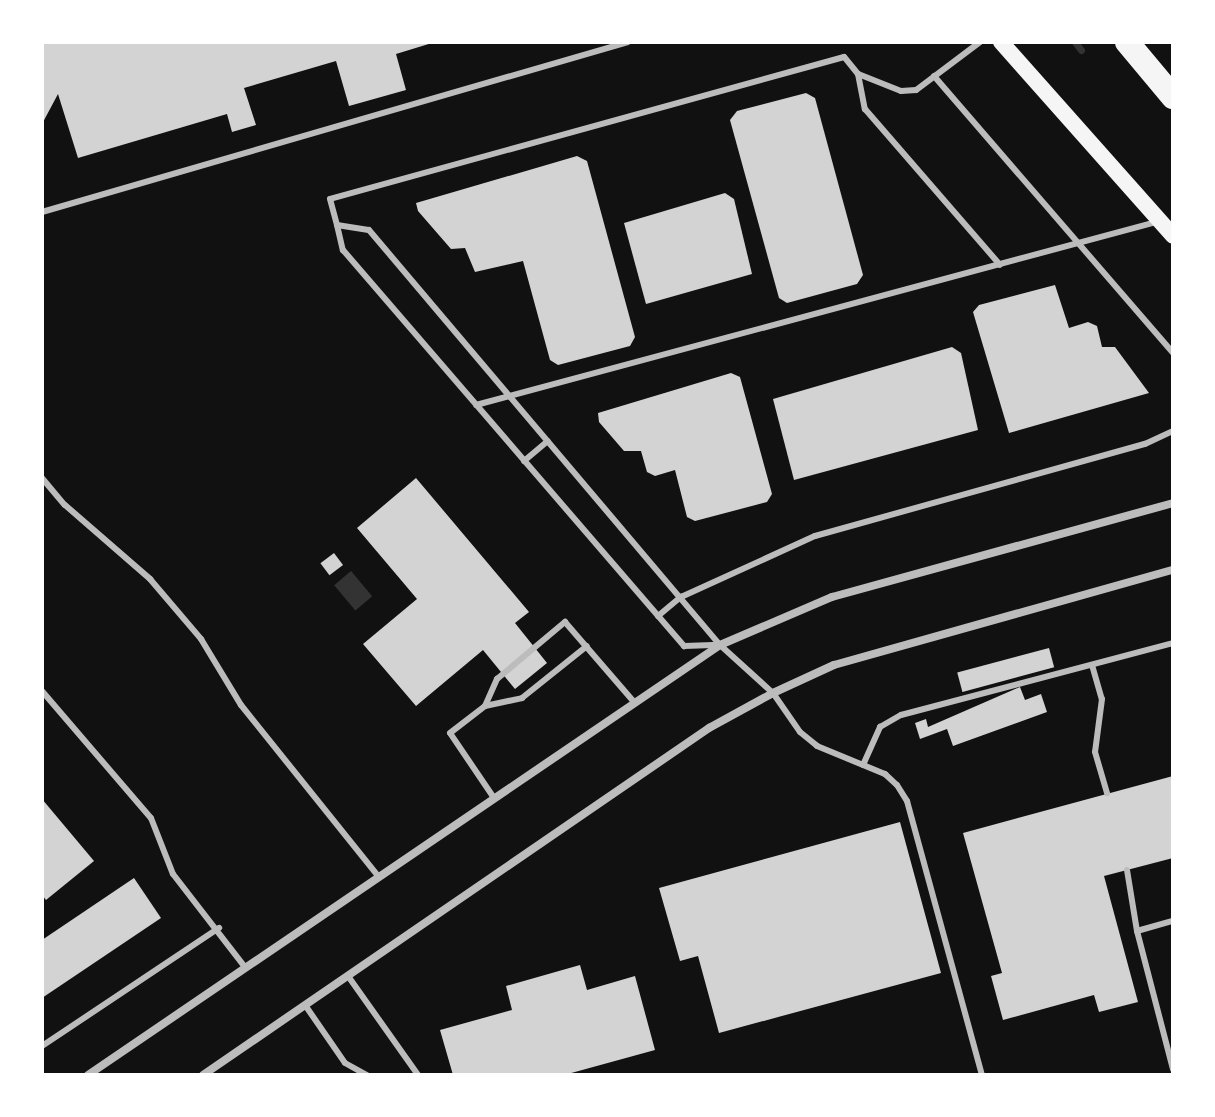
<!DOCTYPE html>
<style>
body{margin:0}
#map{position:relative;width:1215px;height:1117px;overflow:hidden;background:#111;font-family:Quicksand,sans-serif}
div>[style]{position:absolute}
.water>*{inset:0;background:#333;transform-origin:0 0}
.stream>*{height:7px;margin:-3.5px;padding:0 3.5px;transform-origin:3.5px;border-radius:3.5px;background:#333}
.building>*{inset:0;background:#d3d3d3;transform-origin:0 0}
.service>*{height:6px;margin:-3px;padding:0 3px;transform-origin:3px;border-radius:3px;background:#bcbcbc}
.minor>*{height:8px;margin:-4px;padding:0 4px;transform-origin:4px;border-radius:4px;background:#bcbcbc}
.secondary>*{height:16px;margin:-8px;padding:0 8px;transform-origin:8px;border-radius:8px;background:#f5f5f5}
.motorway>*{height:24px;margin:-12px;padding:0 12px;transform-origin:12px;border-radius:12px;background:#f5f5f5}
span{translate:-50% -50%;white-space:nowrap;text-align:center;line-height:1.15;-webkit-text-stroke:8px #fff;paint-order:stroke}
.frame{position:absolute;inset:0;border:44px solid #fff;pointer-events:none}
</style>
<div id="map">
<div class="water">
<div style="left:351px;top:571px;width:33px;height:22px;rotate:50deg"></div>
</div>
<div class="stream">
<div style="left:1075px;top:42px;width:10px;rotate:53deg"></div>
</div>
<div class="building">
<div style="clip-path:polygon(42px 42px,432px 42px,432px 43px,396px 54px,406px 90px,349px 106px,336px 61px,244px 88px,256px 125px,232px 132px,227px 114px,78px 158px,58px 94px,42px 124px)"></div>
<div style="clip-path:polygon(806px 93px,815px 98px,863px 275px,857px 284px,787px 303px,779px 298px,730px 120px,737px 111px)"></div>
<div style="clip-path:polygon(577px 156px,587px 161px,635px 337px,630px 346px,558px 365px,550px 360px,523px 261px,475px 272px,465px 248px,451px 249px,418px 211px,416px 203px)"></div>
<div style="clip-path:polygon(725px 193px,734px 199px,752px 274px,646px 304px,624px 223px)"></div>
<div style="clip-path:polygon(1055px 285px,1069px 328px,1088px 322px,1097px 326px,1102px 347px,1115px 347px,1149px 393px,1009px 433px,973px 312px,979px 305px)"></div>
<div style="clip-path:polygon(952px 347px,961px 353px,978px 430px,794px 480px,773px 399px)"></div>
<div style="clip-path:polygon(731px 373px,740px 377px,772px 494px,767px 502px,695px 521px,687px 517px,675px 470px,655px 476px,647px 472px,641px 451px,624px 451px,599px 422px,598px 413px)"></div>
<div style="clip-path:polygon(416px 478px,529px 612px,515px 623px,547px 663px,515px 689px,483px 650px,416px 706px,363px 644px,417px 599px,357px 528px)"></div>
<div style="left:334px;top:553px;width:15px;height:17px;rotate:53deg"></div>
<div style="left:1049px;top:648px;width:20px;height:95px;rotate:75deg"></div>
<div style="clip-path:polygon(1020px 687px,1025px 700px,1041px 694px,1047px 712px,953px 746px,947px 729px,920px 739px,915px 723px,926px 719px,928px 727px)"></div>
<div style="clip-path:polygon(1173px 776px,1173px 858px,1104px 876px,1138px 1002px,1099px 1012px,1094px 995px,1003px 1020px,991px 976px,1002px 973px,963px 833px)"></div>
<div style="clip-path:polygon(42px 799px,94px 861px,46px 900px,42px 895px)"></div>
<div style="clip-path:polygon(900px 822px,941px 973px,719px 1033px,698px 956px,680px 961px,659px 888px)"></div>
<div style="clip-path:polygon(134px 878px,161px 918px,42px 998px,42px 940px)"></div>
<div style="clip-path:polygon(580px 965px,587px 990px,635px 976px,655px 1050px,564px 1075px,453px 1075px,440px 1030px,512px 1010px,506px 986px)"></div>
</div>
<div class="service">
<div style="left:980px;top:42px;width:80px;rotate:143.1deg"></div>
<div style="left:916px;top:90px;width:15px;rotate:176deg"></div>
<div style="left:901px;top:91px;width:46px;rotate:-158.4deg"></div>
<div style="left:858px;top:74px;width:22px;rotate:-129deg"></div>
<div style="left:844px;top:57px;width:533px;rotate:164.56deg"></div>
<div style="left:330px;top:199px;width:27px;rotate:75deg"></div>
<div style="left:337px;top:225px;width:32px;rotate:9deg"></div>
<div style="left:369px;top:230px;width:544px;rotate:49.78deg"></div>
<div style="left:720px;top:645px;width:72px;rotate:42.2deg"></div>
<div style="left:773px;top:693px;width:47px;rotate:55.3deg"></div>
<div style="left:800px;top:732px;width:22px;rotate:39deg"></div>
<div style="left:817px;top:746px;width:74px;rotate:22.4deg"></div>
<div style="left:885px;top:774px;width:16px;rotate:43deg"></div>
<div style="left:897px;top:785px;width:19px;rotate:58deg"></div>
<div style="left:907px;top:801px;width:284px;rotate:74.7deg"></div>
<div style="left:858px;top:74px;width:36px;rotate:79deg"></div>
<div style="left:865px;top:109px;width:206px;rotate:49.1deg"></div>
<div style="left:934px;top:76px;width:366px;rotate:49.2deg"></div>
<div style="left:42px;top:212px;width:610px;rotate:-16.18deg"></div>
<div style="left:337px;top:225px;width:26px;rotate:77deg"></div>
<div style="left:343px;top:250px;width:523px;rotate:49.27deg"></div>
<div style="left:684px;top:646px;width:36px;rotate:-2deg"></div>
<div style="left:476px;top:405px;width:704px;rotate:-15.06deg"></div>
<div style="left:524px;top:461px;width:31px;rotate:-40deg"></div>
<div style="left:42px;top:478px;width:35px;rotate:50deg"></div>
<div style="left:65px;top:505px;width:113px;rotate:41deg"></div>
<div style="left:150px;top:579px;width:79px;rotate:49.6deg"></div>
<div style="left:201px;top:639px;width:77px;rotate:58.8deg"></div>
<div style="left:241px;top:705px;width:221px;rotate:51.3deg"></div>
<div style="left:658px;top:616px;width:30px;rotate:-40deg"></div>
<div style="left:681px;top:597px;width:147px;rotate:-24.5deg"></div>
<div style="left:815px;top:536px;width:343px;rotate:-15.6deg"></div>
<div style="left:1145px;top:444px;width:31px;rotate:-25deg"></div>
<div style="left:1092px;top:665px;width:35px;rotate:74deg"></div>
<div style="left:1102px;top:699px;width:53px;rotate:97.5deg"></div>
<div style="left:1095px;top:752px;width:43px;rotate:73.7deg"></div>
<div style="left:42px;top:691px;width:167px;rotate:49.4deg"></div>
<div style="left:151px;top:818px;width:60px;rotate:68.6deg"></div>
<div style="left:173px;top:874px;width:118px;rotate:52.3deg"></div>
<div style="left:485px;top:706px;width:30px;rotate:-66deg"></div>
<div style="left:497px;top:679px;width:89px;rotate:-40deg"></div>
<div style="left:565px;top:622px;width:106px;rotate:49.2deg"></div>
<div style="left:863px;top:765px;width:42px;rotate:-65.9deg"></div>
<div style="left:880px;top:727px;width:24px;rotate:-30deg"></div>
<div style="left:901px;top:715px;width:281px;rotate:-14.8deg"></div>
<div style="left:494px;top:798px;width:78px;rotate:-124.1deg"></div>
<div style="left:450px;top:733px;width:44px;rotate:-37.6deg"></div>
<div style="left:485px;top:706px;width:38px;rotate:-12deg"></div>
<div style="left:522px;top:698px;width:83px;rotate:-38.7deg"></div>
<div style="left:1127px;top:870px;width:62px;rotate:80.7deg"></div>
<div style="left:1137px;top:931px;width:143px;rotate:75.4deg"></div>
<div style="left:1137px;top:931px;width:37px;rotate:-16deg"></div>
<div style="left:348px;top:976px;width:121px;rotate:54.7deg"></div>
<div style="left:305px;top:1005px;width:70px;rotate:55.4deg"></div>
<div style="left:345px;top:1063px;width:25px;rotate:29deg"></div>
<div style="left:42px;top:1046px;width:213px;rotate:-33.7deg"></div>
</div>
<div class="minor">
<div style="left:88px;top:1075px;width:764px;rotate:-34.23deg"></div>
<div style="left:720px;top:645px;width:122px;rotate:-23.2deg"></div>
<div style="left:832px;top:597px;width:354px;rotate:-15.4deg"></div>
<div style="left:203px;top:1075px;width:614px;rotate:-34.44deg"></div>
<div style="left:709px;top:728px;width:73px;rotate:-28.7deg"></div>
<div style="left:773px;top:693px;width:67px;rotate:-24.7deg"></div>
<div style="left:834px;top:665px;width:352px;rotate:-15.7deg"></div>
</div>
<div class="secondary">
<div style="left:1001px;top:42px;width:259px;rotate:48.4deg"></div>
</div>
<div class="motorway">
<div style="left:1127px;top:42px;width:72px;rotate:50.1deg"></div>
</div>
<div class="frame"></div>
</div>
